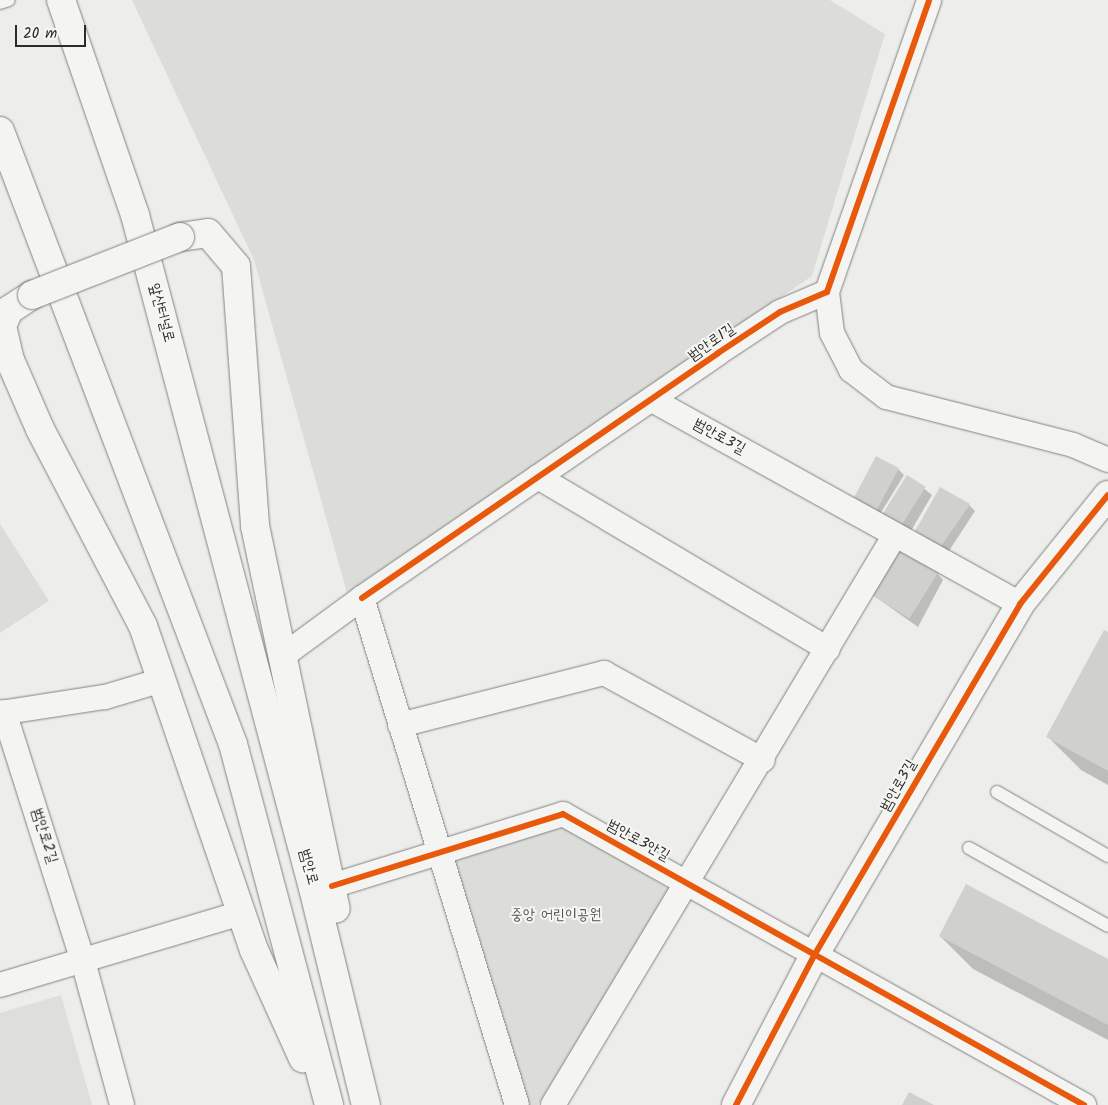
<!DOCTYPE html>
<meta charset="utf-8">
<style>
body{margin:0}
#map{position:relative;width:1108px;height:1105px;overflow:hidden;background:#ededeb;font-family:Kalam,"Poor Story",sans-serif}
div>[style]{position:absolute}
.built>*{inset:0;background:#dededb}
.green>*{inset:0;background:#dcdcd9}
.shadow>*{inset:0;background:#0003}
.building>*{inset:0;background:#d0d0cf;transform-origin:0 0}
.roads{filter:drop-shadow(0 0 1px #828281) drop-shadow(0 0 1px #828281)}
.lane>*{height:12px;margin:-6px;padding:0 6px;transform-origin:6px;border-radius:6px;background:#f4f4f2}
.street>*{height:24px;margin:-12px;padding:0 12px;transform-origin:12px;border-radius:12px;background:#f4f4f2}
.secondary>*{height:28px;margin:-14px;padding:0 14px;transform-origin:14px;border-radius:14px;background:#f4f4f2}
.highway>*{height:28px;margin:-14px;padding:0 14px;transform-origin:14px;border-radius:14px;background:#f4f4f2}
.bridges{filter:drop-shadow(0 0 1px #828281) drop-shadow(0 0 1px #828281)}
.highway-bridge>*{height:28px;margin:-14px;padding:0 14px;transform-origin:14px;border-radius:14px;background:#f4f4f2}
.cycleway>*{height:6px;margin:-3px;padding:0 3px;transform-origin:3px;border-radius:3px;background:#e8590c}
span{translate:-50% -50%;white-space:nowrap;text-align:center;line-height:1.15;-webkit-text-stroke:4px #f6f6f2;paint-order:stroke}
.street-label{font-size:15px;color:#2b2b2b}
.park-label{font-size:15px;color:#545453}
.scale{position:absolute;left:15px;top:25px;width:71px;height:22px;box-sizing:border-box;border:2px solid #2b2b2b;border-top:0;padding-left:6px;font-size:15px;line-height:18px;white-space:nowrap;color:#2b2b2b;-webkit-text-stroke:4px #f6f6f2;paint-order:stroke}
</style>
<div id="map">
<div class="built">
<div style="clip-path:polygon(61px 995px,92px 1105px,0 1105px,0 1013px)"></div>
</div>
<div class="green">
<div style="clip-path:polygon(132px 0,830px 0,885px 34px,812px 276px,347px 593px,254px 260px)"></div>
<div style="clip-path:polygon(0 524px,49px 601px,0 633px)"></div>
<div style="clip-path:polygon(563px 824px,671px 890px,538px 1105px,528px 1105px,452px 862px,458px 853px)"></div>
</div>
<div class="shadow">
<div style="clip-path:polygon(898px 469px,904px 475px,877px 519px,856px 506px)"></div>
<div style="clip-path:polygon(908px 476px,932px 495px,908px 536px,888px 523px)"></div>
<div style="clip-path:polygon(969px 505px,975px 511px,947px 554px,916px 531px)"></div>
<div style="clip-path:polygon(937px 573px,943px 580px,918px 627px,870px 593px)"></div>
<div style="clip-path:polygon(1108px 634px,1108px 785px,1081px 770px,1047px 736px)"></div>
<div style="clip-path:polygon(940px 936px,1108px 960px,1108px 1040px,973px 969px)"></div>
</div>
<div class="building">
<div style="left:876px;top:456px;width:26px;height:52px;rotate:28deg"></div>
<div style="left:907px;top:475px;width:22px;height:50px;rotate:32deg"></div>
<div style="clip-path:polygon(940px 487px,970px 504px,940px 548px,915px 531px)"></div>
<div style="left:897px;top:546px;width:49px;height:55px;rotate:32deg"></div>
<div style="clip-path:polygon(1104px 630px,1108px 632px,1108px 771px,1046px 737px)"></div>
<div style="clip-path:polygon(966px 884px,1108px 959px,1108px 1025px,939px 936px)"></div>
<div style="clip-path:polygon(909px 1092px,934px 1105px,902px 1105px)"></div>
</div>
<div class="roads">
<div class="lane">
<div style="left:0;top:3px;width:9px;rotate:-18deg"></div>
<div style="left:997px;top:792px;width:128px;rotate:30deg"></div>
<div style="left:969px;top:848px;width:159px;rotate:29.3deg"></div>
</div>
<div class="street">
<div style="left:827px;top:292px;width:41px;rotate:83deg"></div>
<div style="left:832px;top:333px;width:42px;rotate:62.8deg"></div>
<div style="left:851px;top:370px;width:44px;rotate:37.6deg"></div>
<div style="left:886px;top:397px;width:193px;rotate:14.4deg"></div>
<div style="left:1073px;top:445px;width:38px;rotate:23deg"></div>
<div style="left:654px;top:401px;width:419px;rotate:29deg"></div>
<div style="left:538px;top:477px;width:337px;rotate:30.7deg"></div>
<div style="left:362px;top:598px;width:432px;rotate:-34.5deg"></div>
<div style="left:718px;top:353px;width:74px;rotate:-33.5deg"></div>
<div style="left:780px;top:312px;width:51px;rotate:-23.1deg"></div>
<div style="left:827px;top:292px;width:309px;rotate:-70.7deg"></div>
<div style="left:284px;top:655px;width:97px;rotate:-36.2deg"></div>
<div style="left:362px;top:598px;width:530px;rotate:73deg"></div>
<div style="left:4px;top:712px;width:261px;rotate:72.4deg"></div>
<div style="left:83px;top:961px;width:149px;rotate:74.8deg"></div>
<div style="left:0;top:713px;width:106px;rotate:-8.7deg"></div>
<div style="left:105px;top:697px;width:59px;rotate:-16.6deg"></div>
<div style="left:400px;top:725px;width:211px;rotate:-14.3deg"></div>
<div style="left:604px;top:673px;width:181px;rotate:28.7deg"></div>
<div style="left:332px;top:886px;width:242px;rotate:-17.3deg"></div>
<div style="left:563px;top:814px;width:597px;rotate:29.19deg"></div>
<div style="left:0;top:985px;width:252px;rotate:-16.6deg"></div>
<div style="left:553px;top:1105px;width:665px;rotate:-59.04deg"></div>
</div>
<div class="secondary">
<div style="left:736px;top:1105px;width:170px;rotate:-62.4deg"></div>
<div style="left:815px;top:954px;width:406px;rotate:-59.6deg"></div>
<div style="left:1020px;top:604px;width:140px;rotate:-51.1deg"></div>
</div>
<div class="highway">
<div style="left:61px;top:0;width:227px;rotate:71deg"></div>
<div style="left:135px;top:215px;width:696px;rotate:75.19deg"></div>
<div style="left:313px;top:888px;width:223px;rotate:76.3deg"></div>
<div style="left:0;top:131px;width:656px;rotate:69.19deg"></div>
<div style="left:233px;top:744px;width:374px;rotate:75.1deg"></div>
<div style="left:180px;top:237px;width:28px;rotate:-8deg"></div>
<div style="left:208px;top:233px;width:43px;rotate:49.7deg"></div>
<div style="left:236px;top:266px;width:261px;rotate:85.8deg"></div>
<div style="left:255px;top:526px;width:391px;rotate:78.1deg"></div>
<div style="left:32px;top:295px;width:27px;rotate:147deg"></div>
<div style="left:9px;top:310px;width:17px;rotate:114deg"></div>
<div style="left:2px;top:326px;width:35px;rotate:77deg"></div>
<div style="left:10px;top:360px;width:75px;rotate:66.5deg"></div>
<div style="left:40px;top:429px;width:222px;rotate:62.4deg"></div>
<div style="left:143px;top:626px;width:342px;rotate:71.1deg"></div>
<div style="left:254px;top:950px;width:119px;rotate:65.6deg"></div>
</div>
</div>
<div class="bridges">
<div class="highway-bridge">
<div style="left:32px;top:295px;width:159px;rotate:-21.4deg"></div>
</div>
</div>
<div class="cycleway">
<div style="left:362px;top:598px;width:432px;rotate:-34.5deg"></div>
<div style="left:718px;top:353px;width:74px;rotate:-33.5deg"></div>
<div style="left:780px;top:312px;width:51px;rotate:-23.1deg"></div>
<div style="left:827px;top:292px;width:309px;rotate:-70.7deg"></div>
<div style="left:332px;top:886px;width:242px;rotate:-17.3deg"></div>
<div style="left:563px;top:814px;width:597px;rotate:29.19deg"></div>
<div style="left:736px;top:1105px;width:170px;rotate:-62.4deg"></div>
<div style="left:815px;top:954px;width:406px;rotate:-59.6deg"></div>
<div style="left:1020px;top:604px;width:140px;rotate:-51.1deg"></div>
</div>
<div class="street-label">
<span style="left:161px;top:313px;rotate:75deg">앞산터널로</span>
<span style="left:712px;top:343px;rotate:-35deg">범안로1길</span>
<span style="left:719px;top:437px;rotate:29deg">범안로3길</span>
<span style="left:899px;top:786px;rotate:-60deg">범안로3길</span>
<span style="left:44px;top:836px;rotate:73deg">범안로2길</span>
<span style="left:638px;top:841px;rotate:29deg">범안로3안길</span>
<span style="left:308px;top:867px;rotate:75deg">범안로</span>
</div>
<div class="park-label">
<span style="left:556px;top:916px">중앙 어린이공원</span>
</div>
<div class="scale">20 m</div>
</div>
